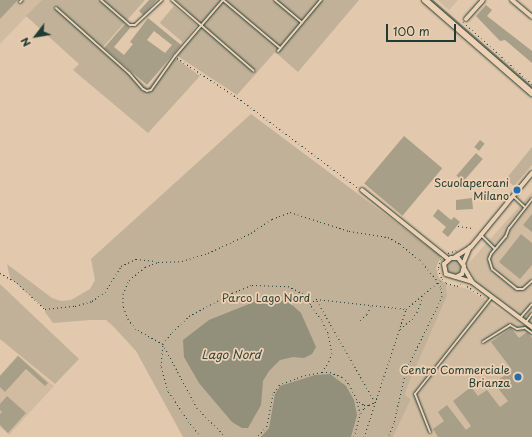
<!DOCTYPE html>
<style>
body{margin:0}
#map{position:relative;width:532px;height:437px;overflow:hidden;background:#e2c8ac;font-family:"Playpen Sans",sans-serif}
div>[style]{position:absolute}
.built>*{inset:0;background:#d1bca2}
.green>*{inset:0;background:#c1b198;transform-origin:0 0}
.round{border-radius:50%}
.water>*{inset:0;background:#928f7b}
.stream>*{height:1.5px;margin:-0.75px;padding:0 0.75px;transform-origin:0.75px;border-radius:0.75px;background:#928f7b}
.building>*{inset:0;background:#a89f89;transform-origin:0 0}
.path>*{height:1px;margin-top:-0.5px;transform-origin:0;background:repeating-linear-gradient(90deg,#1f3d34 0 1px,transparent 0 4px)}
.roads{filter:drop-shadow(0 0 1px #1f3d34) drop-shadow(0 0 1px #1f3d34)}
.lane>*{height:2px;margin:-1px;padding:0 1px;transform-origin:1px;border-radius:1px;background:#eed1b4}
.street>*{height:4px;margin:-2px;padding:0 2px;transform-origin:2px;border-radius:2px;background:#eed1b4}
.secondary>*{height:6px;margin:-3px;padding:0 3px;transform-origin:3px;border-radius:3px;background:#eed1b4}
.dots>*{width:11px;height:11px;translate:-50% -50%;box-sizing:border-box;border:2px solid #eed1b4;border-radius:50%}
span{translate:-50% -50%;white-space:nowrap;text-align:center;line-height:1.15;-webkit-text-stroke:3.5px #eed1b4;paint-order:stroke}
.poi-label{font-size:11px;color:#1f3d34}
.right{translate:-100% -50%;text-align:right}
.park-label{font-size:11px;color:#2f493e}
.water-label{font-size:12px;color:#30493f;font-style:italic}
.north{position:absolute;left:16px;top:16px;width:40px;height:40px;-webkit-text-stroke:3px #eed1b4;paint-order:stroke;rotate:239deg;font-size:11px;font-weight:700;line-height:16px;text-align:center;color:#1f3d34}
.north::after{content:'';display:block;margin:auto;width:14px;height:18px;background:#1f3d34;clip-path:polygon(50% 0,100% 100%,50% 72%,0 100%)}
.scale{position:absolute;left:386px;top:24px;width:70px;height:18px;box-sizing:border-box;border:2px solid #1f3d34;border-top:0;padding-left:5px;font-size:12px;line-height:14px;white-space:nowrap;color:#1f3d34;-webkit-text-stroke:3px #eed1b4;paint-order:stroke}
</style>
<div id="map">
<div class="built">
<div style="clip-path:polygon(0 0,42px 0,0 44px)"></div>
<div style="clip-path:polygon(437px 0,458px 0,449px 10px)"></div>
<div style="clip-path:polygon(532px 192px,532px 324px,476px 282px,468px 264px)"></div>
<div style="clip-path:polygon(446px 284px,468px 289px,532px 330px,532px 437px,393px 437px,411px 399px,405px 395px,408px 385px,447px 296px)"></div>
<div style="clip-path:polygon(18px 355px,54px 386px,9px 435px,0 427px,0 375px)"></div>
</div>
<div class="green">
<div style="clip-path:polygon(42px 0,145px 0,102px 48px,148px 88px,174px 57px,200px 76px,148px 133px,73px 70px,79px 64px,26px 16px)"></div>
<div style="clip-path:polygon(175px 0,359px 0,298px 72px,275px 52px,237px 95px,176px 55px,201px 24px)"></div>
<div style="left:174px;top:6px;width:30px;height:22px;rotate:40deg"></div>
<div style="clip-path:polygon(251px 114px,441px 256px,436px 268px,439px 278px,446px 284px,447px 296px,408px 385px,405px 395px,411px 399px,393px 437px,183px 437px,136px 351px,112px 325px,106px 320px,90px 320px,53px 323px,45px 312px,45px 309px,10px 278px,7px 264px,52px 298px,61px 301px,71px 300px,90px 289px,95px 280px,91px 259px)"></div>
<div style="clip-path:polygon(532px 147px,532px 165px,514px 186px,506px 179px)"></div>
<div class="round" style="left:447px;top:260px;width:14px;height:14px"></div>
<div style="clip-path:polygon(0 284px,79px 359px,55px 384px,0 339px)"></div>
</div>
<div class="water">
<div style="clip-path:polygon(259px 300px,281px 302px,283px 300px,290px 303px,301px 313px,316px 347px,312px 354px,304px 358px,293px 357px,280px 360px,269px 371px,263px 381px,261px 405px,248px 428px,242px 428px,232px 422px,199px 383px,184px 357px,183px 340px,209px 320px)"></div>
<div style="clip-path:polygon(330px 374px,346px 386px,354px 400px,357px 415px,351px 437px,261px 437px,269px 428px,275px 394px,280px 386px,315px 375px)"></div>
</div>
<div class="stream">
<div style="left:432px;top:0;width:133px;rotate:41deg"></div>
</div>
<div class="building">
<div style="clip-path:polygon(0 0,18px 0,0 19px)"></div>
<div style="clip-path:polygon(149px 0,157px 0,143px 15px,139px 11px)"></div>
<div style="clip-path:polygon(486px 5px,492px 10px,487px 16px,532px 51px,532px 63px,505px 40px,500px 41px,476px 16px)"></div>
<div style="clip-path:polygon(evenodd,148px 18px,181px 45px,147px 85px,104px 48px,125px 24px,130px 28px,114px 47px,124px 55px,133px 44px,130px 42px,148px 18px,154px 31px,172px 45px,165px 53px,147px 40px,154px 31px)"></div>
<div style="left:404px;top:136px;width:50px;height:62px;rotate:40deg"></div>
<div style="left:480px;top:140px;width:6px;height:9px;rotate:39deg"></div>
<div style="left:476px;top:153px;width:9px;height:30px;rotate:41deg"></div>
<div style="clip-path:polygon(472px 198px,473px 209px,456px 210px,456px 200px)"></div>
<div style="clip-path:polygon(438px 209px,451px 220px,454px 217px,460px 222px,448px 237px,442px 232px,446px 227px,433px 216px)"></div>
<div style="clip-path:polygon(532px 214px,532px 232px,523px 225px)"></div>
<div style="clip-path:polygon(521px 234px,532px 243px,532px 265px,520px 279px,499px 262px)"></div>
<div style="clip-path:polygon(511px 328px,519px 338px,527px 332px,532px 338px,532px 437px,438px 437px,433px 429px,444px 421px,438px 412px,447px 405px,466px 430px,471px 426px,453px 401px,471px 387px,478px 396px,487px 390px,500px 407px,508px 401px,494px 383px,512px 370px,491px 342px)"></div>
<div style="clip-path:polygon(18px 356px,48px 383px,45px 386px,26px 369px,5px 392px,0 387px,0 376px)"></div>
<div style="clip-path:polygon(7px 396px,26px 413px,8px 433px,0 425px,0 414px,2px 412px,0 410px,0 404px)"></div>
</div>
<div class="path">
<div style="left:463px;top:22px;width:93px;rotate:41.9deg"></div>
<div style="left:177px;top:58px;width:77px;rotate:33.3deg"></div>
<div style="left:241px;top:100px;width:146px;rotate:36.9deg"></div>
<div style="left:458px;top:226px;width:15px;rotate:8deg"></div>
<div style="left:448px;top:253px;width:10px;rotate:-17deg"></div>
<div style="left:441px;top:259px;width:10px;rotate:107deg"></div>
<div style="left:438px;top:269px;width:11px;rotate:68deg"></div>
<div style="left:442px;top:279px;width:6px;rotate:45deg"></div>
<div style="left:446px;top:283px;width:11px;rotate:15deg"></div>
<div style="left:457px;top:286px;width:4px;rotate:-27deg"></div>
<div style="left:0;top:273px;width:20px;rotate:30deg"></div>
<div style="left:17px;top:283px;width:38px;rotate:43deg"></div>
<div style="left:45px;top:309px;width:30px;rotate:-6deg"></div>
<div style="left:75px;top:306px;width:18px;rotate:-16deg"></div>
<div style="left:92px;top:301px;width:16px;rotate:-35deg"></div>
<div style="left:105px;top:292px;width:31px;rotate:-58deg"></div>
<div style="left:121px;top:266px;width:17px;rotate:-25deg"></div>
<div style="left:136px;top:259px;width:20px;rotate:6deg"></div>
<div style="left:467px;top:286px;width:23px;rotate:34deg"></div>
<div style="left:310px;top:304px;width:8px;rotate:-40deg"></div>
<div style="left:360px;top:320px;width:9px;rotate:-41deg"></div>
<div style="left:367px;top:314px;width:9px;rotate:-63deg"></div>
<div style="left:400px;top:329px;width:16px;rotate:-40deg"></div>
<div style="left:412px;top:319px;width:9px;rotate:-54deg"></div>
<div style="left:417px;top:312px;width:16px;rotate:-68deg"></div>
<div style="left:322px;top:372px;width:8px"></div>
<div style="left:330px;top:372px;width:13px;rotate:23deg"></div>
<div style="left:342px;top:377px;width:10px;rotate:45deg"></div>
<div style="left:349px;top:384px;width:16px;rotate:63deg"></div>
<div style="left:356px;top:399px;width:10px;rotate:37deg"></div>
<div style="left:364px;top:405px;width:5px"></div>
<div style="left:369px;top:405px;width:7px;rotate:-27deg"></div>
<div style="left:375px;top:402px;width:119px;rotate:-119.8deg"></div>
<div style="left:316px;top:299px;width:91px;rotate:6.3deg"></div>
<div style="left:361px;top:413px;width:6px;rotate:-59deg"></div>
<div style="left:364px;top:408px;width:5px;rotate:-37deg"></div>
<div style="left:201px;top:437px;width:19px;rotate:-129deg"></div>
<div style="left:189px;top:422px;width:37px;rotate:-124deg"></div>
<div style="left:168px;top:391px;width:26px;rotate:-106deg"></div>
<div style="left:161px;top:366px;width:22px;rotate:-85deg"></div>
<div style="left:163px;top:344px;width:15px;rotate:-53deg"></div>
<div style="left:172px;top:332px;width:23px;rotate:-43deg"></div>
<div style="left:189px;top:316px;width:49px;rotate:-28.1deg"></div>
<div style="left:232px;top:293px;width:22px;rotate:-22deg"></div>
<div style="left:252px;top:285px;width:36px;rotate:2deg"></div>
<div style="left:288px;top:286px;width:16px;rotate:27deg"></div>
<div style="left:302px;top:293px;width:34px;rotate:54deg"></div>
<div style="left:322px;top:321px;width:13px;rotate:63deg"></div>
<div style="left:328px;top:333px;width:20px;rotate:79deg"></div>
<div style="left:332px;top:353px;width:9px;rotate:111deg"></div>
<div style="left:329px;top:361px;width:13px;rotate:122deg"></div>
<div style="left:322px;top:372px;width:20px;rotate:169deg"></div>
<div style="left:302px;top:376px;width:25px;rotate:159deg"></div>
<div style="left:279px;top:385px;width:11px;rotate:124deg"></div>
<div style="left:273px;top:394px;width:33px;rotate:101deg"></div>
<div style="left:267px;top:426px;width:15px;rotate:132deg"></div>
<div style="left:226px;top:437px;width:41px;rotate:-135deg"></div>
<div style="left:197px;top:408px;width:72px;rotate:-118deg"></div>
<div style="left:163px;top:344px;width:31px;rotate:-151deg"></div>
<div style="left:136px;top:329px;width:13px;rotate:-129deg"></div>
<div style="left:128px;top:319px;width:14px;rotate:-111deg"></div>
<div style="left:123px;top:306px;width:12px;rotate:-90deg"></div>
<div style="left:123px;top:294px;width:15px;rotate:-67deg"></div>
<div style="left:129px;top:280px;width:21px;rotate:-39deg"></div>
<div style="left:145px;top:267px;width:14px;rotate:-21deg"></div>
<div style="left:158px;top:262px;width:24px;rotate:-2deg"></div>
<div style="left:182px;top:261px;width:27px;rotate:-17deg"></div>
<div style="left:208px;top:253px;width:47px;rotate:-24.9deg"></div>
<div style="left:251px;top:233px;width:25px;rotate:-34deg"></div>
<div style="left:272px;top:219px;width:19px;rotate:-21deg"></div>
<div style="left:290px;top:212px;width:62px;rotate:17.9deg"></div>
<div style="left:349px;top:231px;width:39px;rotate:9deg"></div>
<div style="left:388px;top:237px;width:14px;rotate:30deg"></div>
<div style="left:400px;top:244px;width:26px;rotate:39deg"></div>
<div style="left:420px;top:260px;width:25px;rotate:50deg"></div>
<div style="left:436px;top:279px;width:10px;rotate:61deg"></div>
<div style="left:441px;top:288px;width:8px;rotate:83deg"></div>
<div style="left:442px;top:296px;width:8px;rotate:113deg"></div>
<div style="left:439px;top:303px;width:75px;rotate:116.2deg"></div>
<div style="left:406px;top:370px;width:54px;rotate:102.8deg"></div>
<div style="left:394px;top:423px;width:15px;rotate:113deg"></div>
<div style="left:354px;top:437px;width:24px;rotate:-75deg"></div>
<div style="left:360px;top:414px;width:13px;rotate:-103deg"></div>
<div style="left:364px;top:437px;width:135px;rotate:-71.8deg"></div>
<div style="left:406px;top:309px;width:47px;rotate:-39.8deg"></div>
</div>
<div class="roads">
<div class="lane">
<div style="left:101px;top:0;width:38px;rotate:41deg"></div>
<div style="left:130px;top:25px;width:5px"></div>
<div style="left:135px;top:25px;width:37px;rotate:-43deg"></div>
<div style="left:172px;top:0;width:108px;rotate:40.9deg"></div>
<div style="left:223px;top:0;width:75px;rotate:40.1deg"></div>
<div style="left:275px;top:0;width:35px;rotate:40deg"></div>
<div style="left:20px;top:2px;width:3px;rotate:-45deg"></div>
<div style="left:56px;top:8px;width:98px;rotate:41.7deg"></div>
<div style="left:129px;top:73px;width:21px;rotate:49deg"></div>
<div style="left:143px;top:89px;width:4px;rotate:27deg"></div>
<div style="left:147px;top:91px;width:4px;rotate:-14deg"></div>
<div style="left:151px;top:90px;width:42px;rotate:-54.8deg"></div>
<div style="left:175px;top:56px;width:74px;rotate:-49.4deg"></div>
<div style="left:278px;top:51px;width:67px;rotate:-49.9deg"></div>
<div style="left:513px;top:196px;width:16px;rotate:43deg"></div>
<div style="left:532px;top:199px;width:37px;rotate:128deg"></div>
<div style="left:509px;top:228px;width:9px;rotate:111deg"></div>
<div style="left:506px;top:236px;width:23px;rotate:130deg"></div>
<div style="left:491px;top:254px;width:5px;rotate:112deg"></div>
<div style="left:489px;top:259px;width:10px;rotate:73deg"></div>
<div style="left:492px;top:269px;width:32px;rotate:39deg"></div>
<div style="left:517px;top:289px;width:6px"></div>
<div style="left:523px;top:289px;width:12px;rotate:-42deg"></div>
<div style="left:482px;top:236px;width:18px;rotate:45deg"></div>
<div style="left:520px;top:318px;width:18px;rotate:-49deg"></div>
<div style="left:526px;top:322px;width:10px;rotate:-53deg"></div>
<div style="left:483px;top:342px;width:32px;rotate:-32deg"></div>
<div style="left:510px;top:325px;width:8px;rotate:30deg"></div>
<div style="left:517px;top:329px;width:8px;rotate:-7deg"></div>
<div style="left:525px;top:328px;width:9px;rotate:36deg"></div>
<div style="left:430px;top:432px;width:41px;rotate:-111.5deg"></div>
<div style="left:415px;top:394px;width:124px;rotate:-51.6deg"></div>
</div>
<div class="street">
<div style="left:512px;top:0;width:26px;rotate:40deg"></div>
<div style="left:466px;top:19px;width:25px;rotate:-48deg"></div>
<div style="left:362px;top:190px;width:110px;rotate:38.7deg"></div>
<div style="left:455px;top:257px;width:19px;rotate:-32deg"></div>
<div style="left:471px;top:247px;width:16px;rotate:-50deg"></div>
<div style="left:481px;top:235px;width:80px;rotate:-50.6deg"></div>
<div style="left:463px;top:264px;width:18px;rotate:-68deg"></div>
<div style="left:464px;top:268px;width:16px;rotate:60deg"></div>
<div style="left:456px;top:277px;width:7px;rotate:-27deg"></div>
<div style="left:462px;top:274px;width:8px;rotate:-76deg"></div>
<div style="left:464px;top:266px;width:10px;rotate:-127deg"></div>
<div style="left:458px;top:258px;width:7px;rotate:180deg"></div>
<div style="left:451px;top:258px;width:9px;rotate:139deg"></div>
<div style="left:444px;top:264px;width:10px;rotate:79deg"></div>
<div style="left:446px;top:274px;width:27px;rotate:17deg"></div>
<div style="left:472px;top:282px;width:75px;rotate:36.9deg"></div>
</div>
<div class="secondary">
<div style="left:425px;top:0;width:142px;rotate:41deg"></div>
</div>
</div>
<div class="dots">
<div style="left:517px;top:190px;background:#1f6fb2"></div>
<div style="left:518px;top:377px;background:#1f6fb2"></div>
</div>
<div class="poi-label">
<span class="right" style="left:509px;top:190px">Scuolapercani<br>Milano</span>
<span class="right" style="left:510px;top:377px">Centro Commerciale<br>Brianza</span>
</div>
<div class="park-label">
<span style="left:266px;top:298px">Parco Lago Nord</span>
</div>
<div class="water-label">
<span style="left:231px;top:355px">Lago Nord</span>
</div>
<div class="north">N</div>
<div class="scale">100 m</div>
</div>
